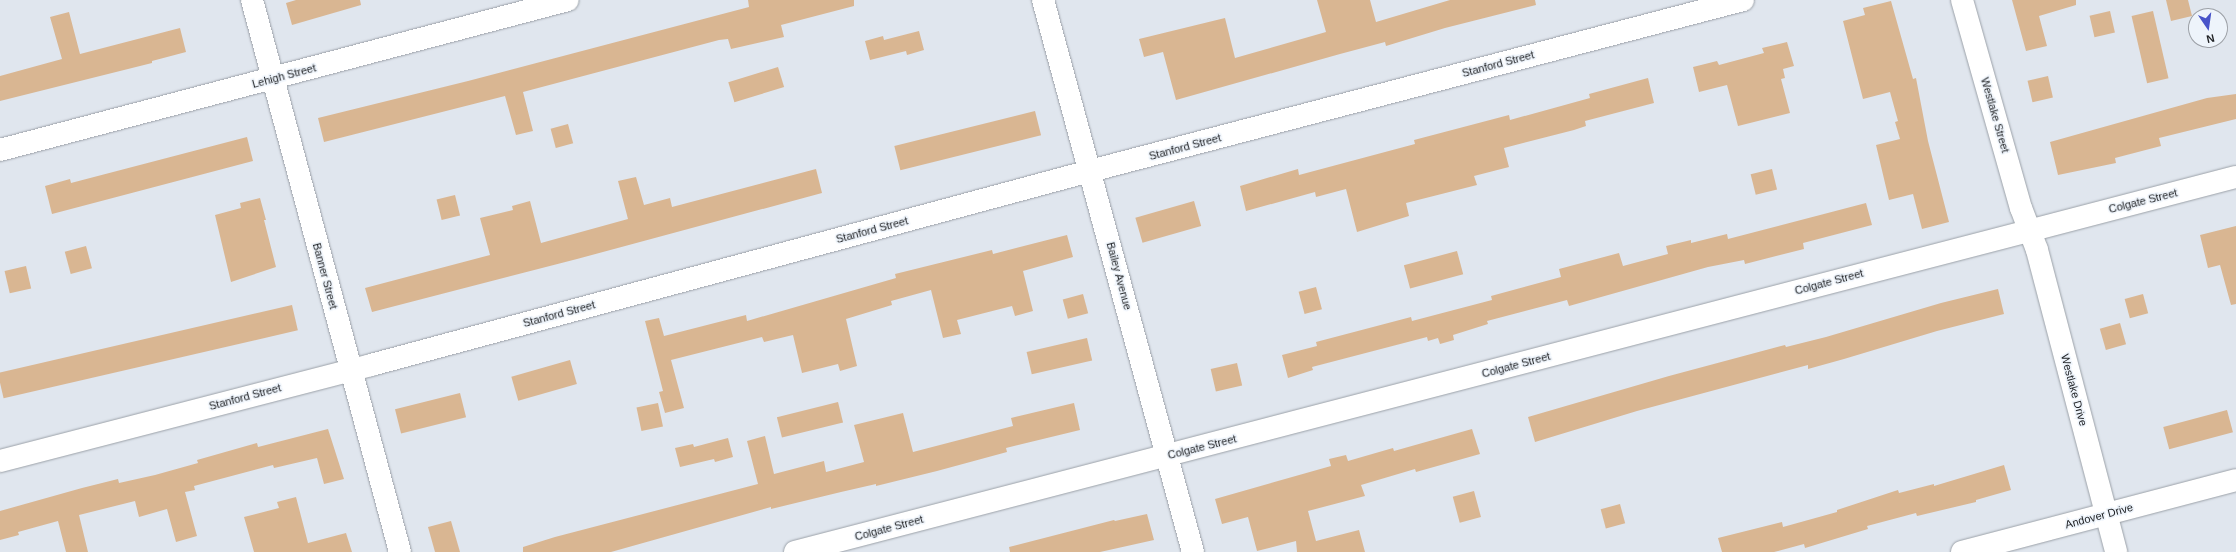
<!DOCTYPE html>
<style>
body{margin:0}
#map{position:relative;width:2236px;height:552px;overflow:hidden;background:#e0e6ee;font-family:Helvetica,sans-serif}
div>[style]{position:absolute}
.building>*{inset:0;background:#d9b692;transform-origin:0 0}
.roads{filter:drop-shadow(0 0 1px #9ba1a8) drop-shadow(0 0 1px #9ba1a8)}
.minor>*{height:22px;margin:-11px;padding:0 11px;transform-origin:11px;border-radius:11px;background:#fff}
span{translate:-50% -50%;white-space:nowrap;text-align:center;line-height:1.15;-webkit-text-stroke:3px #eef4fb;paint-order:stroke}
.street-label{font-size:11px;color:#212326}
.north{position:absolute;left:2188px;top:8px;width:40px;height:40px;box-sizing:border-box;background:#eef4fb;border:1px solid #9ca0a6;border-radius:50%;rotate:167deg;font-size:11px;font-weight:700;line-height:16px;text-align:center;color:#212326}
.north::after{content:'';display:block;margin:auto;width:14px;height:18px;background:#4854c9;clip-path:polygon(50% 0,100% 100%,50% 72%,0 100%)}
</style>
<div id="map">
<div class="building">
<div style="clip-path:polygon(296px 0,360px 0,361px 5px,292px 25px,286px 3px)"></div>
<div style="clip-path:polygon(748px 0,854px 0,854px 6px,781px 25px,784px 37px,731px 49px,728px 39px,719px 40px,523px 92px,533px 131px,516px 135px,505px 96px,324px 142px,318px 118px,468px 81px,749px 7px)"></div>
<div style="clip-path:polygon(1317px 0,1370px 0,1376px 22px,1450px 0,1535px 0,1536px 5px,1445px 28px,1386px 46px,1385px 42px,1340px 54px,1176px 100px,1163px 52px,1144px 57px,1139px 39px,1225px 18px,1235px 58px,1326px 32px)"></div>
<div style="clip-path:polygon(2012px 0,2076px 0,2076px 5px,2039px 16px,2047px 46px,2026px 51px)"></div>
<div style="clip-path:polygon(2166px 0,2188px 0,2192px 16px,2171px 21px)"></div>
<div style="clip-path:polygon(1891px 1px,1913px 79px,1916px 78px,1928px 141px,1949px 222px,1922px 229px,1913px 194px,1889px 200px,1876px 145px,1900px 139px,1895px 122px,1898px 121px,1890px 92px,1863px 99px,1843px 21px,1865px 15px,1863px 8px)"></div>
<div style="left:2110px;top:11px;width:22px;height:21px;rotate:77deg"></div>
<div style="left:2153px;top:11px;width:69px;height:22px;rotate:77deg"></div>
<div style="clip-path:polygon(69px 12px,80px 54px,180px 28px,186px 52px,152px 61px,152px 63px,0 101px,0 76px,62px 59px,50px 17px)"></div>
<div style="clip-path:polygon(919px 31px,924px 50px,907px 55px,906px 51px,870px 60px,865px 41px,883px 36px,884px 40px)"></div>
<div style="clip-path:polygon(1787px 42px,1794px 66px,1783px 69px,1785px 78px,1781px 79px,1790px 113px,1738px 126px,1727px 85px,1699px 92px,1693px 67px,1717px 61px,1719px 65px,1764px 53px,1762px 48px)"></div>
<div style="left:778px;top:67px;width:21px;height:52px;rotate:73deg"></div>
<div style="left:2048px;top:76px;width:22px;height:21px;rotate:77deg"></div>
<div style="clip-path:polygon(1648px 78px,1654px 103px,1585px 121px,1586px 126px,1574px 130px,1504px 148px,1509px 167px,1474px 176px,1477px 185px,1406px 203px,1409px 216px,1357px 232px,1346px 189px,1316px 197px,1315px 192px,1246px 211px,1240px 186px,1298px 169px,1299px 175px,1415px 144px,1414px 140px,1509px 115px,1510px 120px,1590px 98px,1589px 94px)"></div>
<div style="clip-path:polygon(2236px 94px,2236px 119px,2159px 138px,2161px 146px,2115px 158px,2116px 163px,2058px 175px,2050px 142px,2207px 98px)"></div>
<div style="left:1035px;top:111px;width:25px;height:145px;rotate:76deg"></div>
<div style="left:568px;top:124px;width:20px;height:18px;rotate:75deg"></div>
<div style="clip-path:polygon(247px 137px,253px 161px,52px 214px,45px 186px,70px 179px,71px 183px)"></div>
<div style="clip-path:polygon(816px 169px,822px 193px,577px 259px,372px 312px,365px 288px,490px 255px,480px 218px,513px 210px,512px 206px,530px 201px,541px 243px,628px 219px,618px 181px,636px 177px,644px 205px,670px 198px,672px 207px)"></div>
<div style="left:1772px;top:169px;width:21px;height:22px;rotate:76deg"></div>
<div style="left:455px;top:195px;width:21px;height:19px;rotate:76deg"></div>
<div style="clip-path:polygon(260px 198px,266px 220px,264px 220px,276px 267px,231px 282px,215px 215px,241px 208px,240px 203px)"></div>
<div style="left:1194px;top:201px;width:26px;height:61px;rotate:74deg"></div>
<div style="clip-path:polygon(1866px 203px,1872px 225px,1803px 243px,1804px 249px,1745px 264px,1744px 260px,1708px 267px,1569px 306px,1567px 300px,1487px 321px,1488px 324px,1453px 335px,1454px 340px,1440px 344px,1438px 338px,1428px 341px,1427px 337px,1312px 367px,1313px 370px,1288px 378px,1282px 355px,1317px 346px,1316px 342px,1411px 317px,1412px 321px,1492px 300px,1491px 296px,1561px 277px,1559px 269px,1619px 253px,1623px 266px,1668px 254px,1666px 246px,1691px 240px,1691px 243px,1727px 234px,1728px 239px)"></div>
<div style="clip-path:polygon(2236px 226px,2236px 304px,2231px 305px,2220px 265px,2208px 268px,2200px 235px)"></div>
<div style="clip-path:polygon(1067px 235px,1073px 257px,1023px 271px,1033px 311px,1015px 316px,1012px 306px,957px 320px,961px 334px,943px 338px,931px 290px,891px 301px,892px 305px,846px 319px,857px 366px,840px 371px,838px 364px,802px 373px,793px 335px,764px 342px,762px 337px,671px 360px,684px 408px,665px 413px,659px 392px,663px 391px,645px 321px,659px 318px,664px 336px,746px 315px,747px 321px,896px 278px,895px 274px,992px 250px,993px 254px)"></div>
<div style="left:86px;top:246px;width:23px;height:22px;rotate:75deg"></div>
<div style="left:1457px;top:251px;width:24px;height:55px;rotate:75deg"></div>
<div style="left:26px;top:266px;width:23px;height:22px;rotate:77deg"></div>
<div style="left:1316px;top:287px;width:23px;height:18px;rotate:75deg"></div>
<div style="clip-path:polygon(1998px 289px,2004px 314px,1937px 331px,1844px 359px,1808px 369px,1808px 365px,1637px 411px,1535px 442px,1528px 417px,1669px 376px,1785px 345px,1786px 347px,1826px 337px,1941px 303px)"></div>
<div style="left:1083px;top:294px;width:20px;height:21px;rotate:75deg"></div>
<div style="left:2143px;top:294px;width:20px;height:19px;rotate:75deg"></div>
<div style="left:292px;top:305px;width:26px;height:302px;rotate:77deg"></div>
<div style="left:2120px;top:323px;width:22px;height:21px;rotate:74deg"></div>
<div style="left:1087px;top:338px;width:23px;height:62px;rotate:77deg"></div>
<div style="left:570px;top:360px;width:25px;height:61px;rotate:74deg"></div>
<div style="left:1237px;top:363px;width:23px;height:27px;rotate:77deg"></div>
<div style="left:460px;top:393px;width:25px;height:67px;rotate:76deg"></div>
<div style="left:838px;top:402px;width:21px;height:63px;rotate:76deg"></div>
<div style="left:658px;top:403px;width:24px;height:22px;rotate:78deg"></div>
<div style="clip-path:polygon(1074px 403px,1080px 430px,1006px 448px,1007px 452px,937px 471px,876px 486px,876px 484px,841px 492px,771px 509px,771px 507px,611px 552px,523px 552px,523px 547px,555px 537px,758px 484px,747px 441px,765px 436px,774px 474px,824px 461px,826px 472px,864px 462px,854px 425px,903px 413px,913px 452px,1013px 426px,1011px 418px)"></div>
<div style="left:2227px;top:410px;width:23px;height:66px;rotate:75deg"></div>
<div style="clip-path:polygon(328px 429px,344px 479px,324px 484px,317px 458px,274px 468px,273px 465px,194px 486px,195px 490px,185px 492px,197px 536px,176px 542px,167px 509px,139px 517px,135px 501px,79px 515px,88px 552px,66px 552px,58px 521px,18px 532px,19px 535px,0 540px,0 511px,82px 488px,118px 479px,119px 483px,155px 475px,198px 463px,197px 460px,257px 443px,258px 447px)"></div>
<div style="clip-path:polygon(1472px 429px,1480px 454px,1416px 472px,1415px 469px,1361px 485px,1365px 496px,1308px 511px,1316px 541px,1359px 530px,1365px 552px,1297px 552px,1296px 541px,1257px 551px,1248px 517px,1222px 524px,1215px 499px,1331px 466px,1329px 459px,1346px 455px,1348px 461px,1393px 448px,1394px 451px)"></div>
<div style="clip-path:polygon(728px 438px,733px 457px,715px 462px,714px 459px,680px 467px,675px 448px,693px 444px,694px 447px)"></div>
<div style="clip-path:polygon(2004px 465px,2011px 490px,1976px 500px,1976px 502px,1917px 516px,1916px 513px,1867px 526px,1868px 529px,1805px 548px,1804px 544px,1774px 552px,1722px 552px,1718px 538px,1782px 522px,1783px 527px,1837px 512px,1837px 510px,1898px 490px,1899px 493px,1934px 484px,1934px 486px)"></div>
<div style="left:1474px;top:491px;width:27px;height:22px;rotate:75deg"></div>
<div style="clip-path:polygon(296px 497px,308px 543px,346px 533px,352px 552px,254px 552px,244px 517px,279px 508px,277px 502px)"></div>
<div style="left:1620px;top:504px;width:20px;height:20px;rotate:75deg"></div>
<div style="clip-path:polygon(1147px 514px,1154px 540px,1100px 552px,1010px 552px,1009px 547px,1114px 520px,1115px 521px)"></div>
<div style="clip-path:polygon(451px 521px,460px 552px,435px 552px,428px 527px)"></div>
</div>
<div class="roads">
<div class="minor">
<div style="left:252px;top:0;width:571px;rotate:74.99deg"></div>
<div style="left:1043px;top:0;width:572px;rotate:74.8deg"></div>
<div style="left:1962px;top:0;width:216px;rotate:74.2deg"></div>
<div style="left:2021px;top:208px;width:45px;rotate:69.1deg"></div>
<div style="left:2037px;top:250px;width:312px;rotate:75.3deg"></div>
<div style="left:0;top:150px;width:587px;rotate:-14.79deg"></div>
<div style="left:0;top:461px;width:383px;rotate:-14.5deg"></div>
<div style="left:371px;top:365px;width:745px;rotate:-15.1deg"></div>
<div style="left:1090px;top:171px;width:675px;rotate:-14.67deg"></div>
<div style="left:795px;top:552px;width:1489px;rotate:-14.59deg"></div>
<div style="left:1962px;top:552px;width:283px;rotate:-14.7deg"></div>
</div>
</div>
<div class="street-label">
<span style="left:1498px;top:64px;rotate:-15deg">Stanford Street</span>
<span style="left:284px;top:76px;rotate:-15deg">Lehigh Street</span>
<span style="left:1995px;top:115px;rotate:74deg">Westlake Street</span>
<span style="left:1185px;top:147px;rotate:-15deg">Stanford Street</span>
<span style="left:2143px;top:201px;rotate:-14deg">Colgate Street</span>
<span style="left:872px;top:230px;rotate:-15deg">Stanford Street</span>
<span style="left:325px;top:276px;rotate:75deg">Banner Street</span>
<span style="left:1119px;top:276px;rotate:75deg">Bailey Avenue</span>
<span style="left:1829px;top:282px;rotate:-15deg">Colgate Street</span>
<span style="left:559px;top:314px;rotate:-15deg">Stanford Street</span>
<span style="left:1516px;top:365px;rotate:-15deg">Colgate Street</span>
<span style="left:2074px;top:390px;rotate:75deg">Westlake Drive</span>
<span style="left:245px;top:397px;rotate:-15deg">Stanford Street</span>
<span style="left:1202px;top:447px;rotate:-14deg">Colgate Street</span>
<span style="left:2099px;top:516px;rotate:-15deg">Andover Drive</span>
<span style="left:889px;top:528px;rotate:-15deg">Colgate Street</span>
</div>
<div class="north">N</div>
</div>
